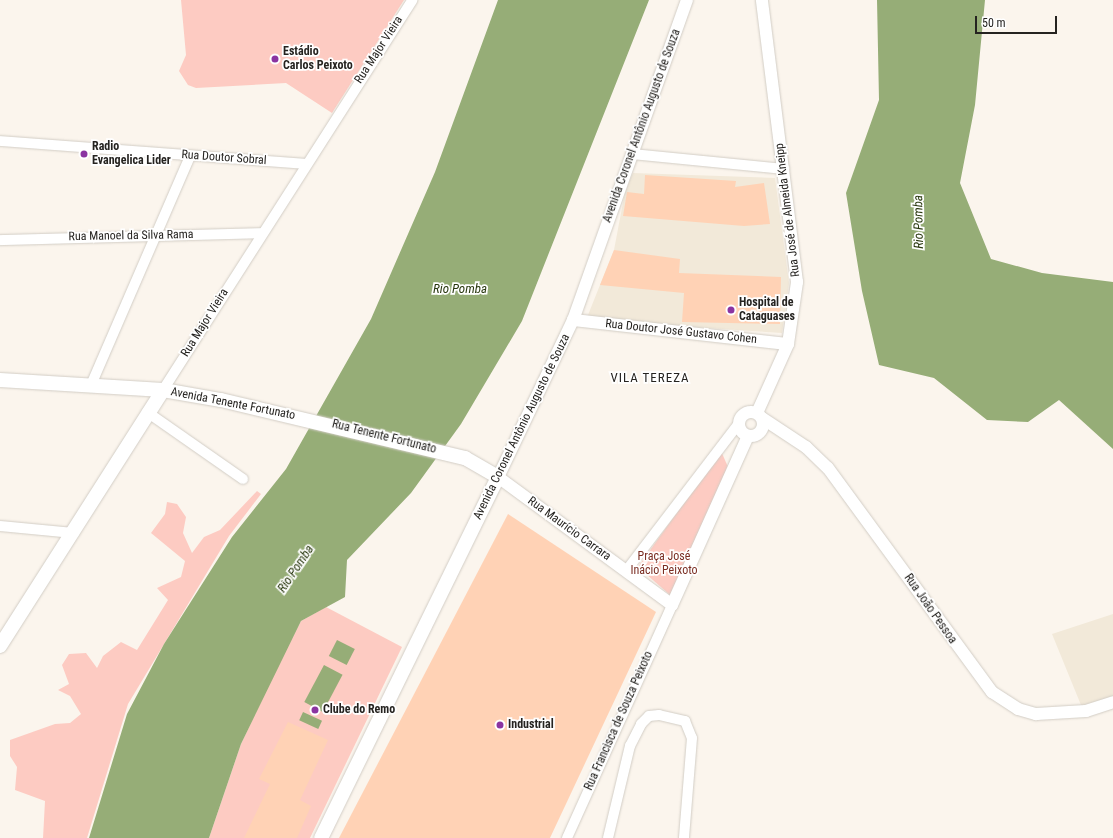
<!DOCTYPE html>
<meta charset="utf-8">
<style>
body{margin:0}
#map{position:relative;width:1113px;height:838px;overflow:hidden;background:#fbf5ed;font-family:"Roboto Condensed",sans-serif}
div>[style]{position:absolute}
.built>*{inset:0;background:#f2e9d9}
.green>*{inset:0;background:#fdcbc2}
.water>*{inset:0;background:#96ad77;transform-origin:0 0}
.building>*{inset:0;background:#ffd2b5}
.roads{filter:drop-shadow(0 0 1px #d2cdc5) drop-shadow(0 0 1px #d2cdc5)}
.minor>*{height:10px;margin:-5px;padding:0 5px;transform-origin:5px;border-radius:5px;background:#fff}
.tertiary>*{height:12px;margin:-6px;padding:0 6px;transform-origin:6px;border-radius:6px;background:#fff}
.tertiary>.ring{margin:-6px;padding:0;box-sizing:content-box;background:none;border:12px solid #fff;border-radius:50%}
.secondary>*{height:14px;margin:-7px;padding:0 7px;transform-origin:7px;border-radius:7px;background:#fff}
.dots>*{width:11px;height:11px;translate:-50% -50%;box-sizing:border-box;border:2px solid #fff;border-radius:50%}
span{translate:-50% -50%;white-space:nowrap;text-align:center;line-height:1.15;-webkit-text-stroke:3.5px #fff;paint-order:stroke}
.street-label{font-size:12px;color:#252320}
.poi-label{font-size:12px;color:#252320;font-weight:700}
.left{translate:0 -50%;text-align:left}
.park-label{font-size:12px;color:#7a2d22}
.water-label{font-size:13px;color:#29380f;font-style:italic}
.neighbourhood-label{font-size:13px;color:#252320;letter-spacing:1px}
.scale{position:absolute;left:975px;top:16px;width:82px;height:18px;box-sizing:border-box;border:2px solid #252320;border-top:0;padding-left:5px;font-size:12px;line-height:14px;white-space:nowrap;color:#252320;-webkit-text-stroke:3px #fff;paint-order:stroke}
</style>
<div id="map">
<div class="built">
<div style="clip-path:polygon(633px 173px,775px 178px,789px 283px,782px 333px,586px 320px,614px 250px,625px 192px)"></div>
<div style="clip-path:polygon(1113px 614px,1113px 699px,1083px 710px,1052px 634px)"></div>
</div>
<div class="green">
<div style="clip-path:polygon(181px 0,404px 0,332px 113px,286px 83px,196px 88px,188px 85px,179px 71px,186px 55px)"></div>
<div style="clip-path:polygon(721px 451px,728px 467px,670px 595px,638px 567px)"></div>
<div style="clip-path:polygon(257px 491px,261px 494px,229px 536px,128px 704px,87px 838px,43px 838px,45px 801px,15px 790px,17px 767px,10px 756px,10px 740px,55px 724px,70px 723px,81px 714px,70px 696px,58px 690px,69px 684px,62px 665px,69px 654px,86px 653px,97px 668px,103px 656px,121px 642px,137px 650px,168px 600px,157px 588px,181px 577px,185px 561px,151px 533px,165px 514px,167px 502px,177px 504px,186px 517px,183px 533px,192px 553px,204px 537px,220px 530px)"></div>
<div style="clip-path:polygon(326px 607px,402px 647px,310px 838px,209px 838px,241px 744px,273px 676px,301px 621px)"></div>
</div>
<div class="water">
<div style="clip-path:polygon(498px 0,649px 0,522px 321px,461px 424px,411px 493px,347px 560px,345px 597px,301px 621px,241px 744px,209px 838px,89px 838px,127px 714px,164px 644px,232px 537px,286px 469px,371px 319px,435px 172px)"></div>
<div style="clip-path:polygon(877px 0,985px 0,975px 105px,960px 183px,991px 259px,1042px 273px,1113px 282px,1113px 449px,1059px 400px,1028px 422px,987px 420px,934px 378px,879px 365px,862px 291px,846px 193px,879px 100px)"></div>
<div style="left:337px;top:640px;width:20px;height:18px;rotate:27deg"></div>
<div style="left:324px;top:665px;width:21px;height:42px;rotate:28deg"></div>
<div style="left:303px;top:712px;width:21px;height:9px;rotate:25deg"></div>
</div>
<div class="building">
<div style="clip-path:polygon(645px 175px,736px 181px,735px 187px,764px 183px,770px 224px,744px 226px,623px 216px,627px 192px,644px 194px)"></div>
<div style="clip-path:polygon(614px 250px,680px 259px,679px 273px,781px 277px,780px 324px,682px 322px,684px 293px,600px 285px)"></div>
<div style="clip-path:polygon(508px 514px,656px 612px,550px 838px,339px 838px)"></div>
<div style="clip-path:polygon(288px 722px,328px 740px,300px 800px,311px 806px,297px 838px,244px 838px,270px 784px,259px 779px)"></div>
</div>
<div class="roads">
<div class="minor">
<div style="left:0;top:141px;width:306px;rotate:4.3deg"></div>
<div style="left:632px;top:154px;width:153px;rotate:5.6deg"></div>
<div style="left:0;top:240px;width:262px;rotate:-1.5deg"></div>
<div style="left:91px;top:385px;width:249px;rotate:-66.6deg"></div>
<div style="left:163px;top:390px;width:463px;rotate:-57.4deg"></div>
<div style="left:147px;top:412px;width:117px;rotate:34.9deg"></div>
<div style="left:0;top:526px;width:74px;rotate:5.4deg"></div>
<div style="left:626px;top:571px;width:186px;rotate:-52.6deg"></div>
<div style="left:567px;top:838px;width:256px;rotate:-65.7deg"></div>
<div style="left:608px;top:838px;width:95px;rotate:-76.6deg"></div>
<div style="left:630px;top:746px;width:25px;rotate:-63deg"></div>
<div style="left:641px;top:724px;width:11px;rotate:-45deg"></div>
<div style="left:649px;top:716px;width:10px;rotate:-6deg"></div>
<div style="left:659px;top:715px;width:27px;rotate:13deg"></div>
<div style="left:685px;top:721px;width:18px;rotate:68deg"></div>
<div style="left:692px;top:738px;width:100px;rotate:94.6deg"></div>
</div>
<div class="tertiary">
<div style="left:687px;top:0;width:340px;rotate:109.6deg"></div>
<div style="left:573px;top:320px;width:174px;rotate:115.5deg"></div>
<div style="left:498px;top:477px;width:216px;rotate:36.3deg"></div>
<div style="left:672px;top:605px;width:185px;rotate:-65.8deg"></div>
<div style="left:573px;top:320px;width:216px;rotate:6.4deg"></div>
<div class="ring" style="left:739px;top:412px;width:12px;height:12px"></div>
<div style="left:757px;top:413px;width:76px;rotate:-65.8deg"></div>
<div style="left:788px;top:344px;width:63px;rotate:-81.7deg"></div>
<div style="left:797px;top:282px;width:284px;rotate:-97.1deg"></div>
<div style="left:762px;top:418px;width:53px;rotate:33.4deg"></div>
<div style="left:806px;top:447px;width:30px;rotate:44deg"></div>
<div style="left:828px;top:468px;width:278px;rotate:53.8deg"></div>
<div style="left:992px;top:692px;width:31px;rotate:33deg"></div>
<div style="left:1018px;top:709px;width:19px;rotate:16deg"></div>
<div style="left:1036px;top:714px;width:50px;rotate:-3.4deg"></div>
<div style="left:1086px;top:711px;width:28px;rotate:-18deg"></div>
</div>
<div class="secondary">
<div style="left:0;top:380px;width:163px;rotate:3.5deg"></div>
<div style="left:163px;top:390px;width:59px;rotate:9.8deg"></div>
<div style="left:221px;top:400px;width:251px;rotate:13.4deg"></div>
<div style="left:465px;top:458px;width:38px;rotate:30deg"></div>
<div style="left:498px;top:477px;width:402px;rotate:116.1deg"></div>
<div style="left:0;top:646px;width:303px;rotate:-57.5deg"></div>
</div>
</div>
<div class="dots">
<div style="left:275px;top:59px;background:#8b34a1"></div>
<div style="left:84px;top:154px;background:#8b34a1"></div>
<div style="left:731px;top:310px;background:#8b34a1"></div>
<div style="left:315px;top:710px;background:#8b34a1"></div>
<div style="left:500px;top:725px;background:#8b34a1"></div>
</div>
<div class="street-label">
<span style="left:379px;top:50px;rotate:-57deg">Rua Major Vieira</span>
<span style="left:642px;top:126px;rotate:-70deg">Avenida Coronel Antônio Augusto de Souza</span>
<span style="left:224px;top:158px;rotate:4deg">Rua Doutor Sobral</span>
<span style="left:788px;top:210px;rotate:-97deg">Rua José de Almeida Kneipp</span>
<span style="left:131px;top:236px;rotate:-1deg">Rua Manoel da Silva Rama</span>
<span style="left:205px;top:323px;rotate:-58deg">Rua Major Vieira</span>
<span style="left:681px;top:332px;rotate:6deg">Rua Doutor José Gustavo Cohen</span>
<span style="left:233px;top:404px;rotate:11deg">Avenida Tenente Fortunato</span>
<span style="left:522px;top:427px;rotate:-64deg">Avenida Coronel Antônio Augusto de Souza</span>
<span style="left:384px;top:437px;rotate:14deg">Rua Tenente Fortunato</span>
<span style="left:569px;top:529px;rotate:36deg">Rua Maurício Carrara</span>
<span style="left:930px;top:609px;rotate:55deg">Rua João Pessoa</span>
<span style="left:619px;top:721px;rotate:-66deg">Rua Francisca de Souza Peixoto</span>
</div>
<div class="poi-label">
<span class="left" style="left:283px;top:59px">Estádio<br>Carlos Peixoto</span>
<span class="left" style="left:92px;top:154px">Radio<br>Evangelica Lider</span>
<span class="left" style="left:739px;top:310px">Hospital de<br>Cataguases</span>
<span class="left" style="left:323px;top:710px">Clube do Remo</span>
<span class="left" style="left:508px;top:725px">Industrial</span>
</div>
<div class="park-label">
<span style="left:664px;top:564px">Praça José<br>Inácio Peixoto</span>
</div>
<div class="water-label">
<span style="left:919px;top:222px;rotate:-91deg">Rio Pomba</span>
<span style="left:460px;top:289px">Rio Pomba</span>
<span style="left:296px;top:569px;rotate:-56deg">Rio Pomba</span>
</div>
<div class="neighbourhood-label">
<span style="left:650px;top:378px">VILA TEREZA</span>
</div>
<div class="scale">50 m</div>
</div>
